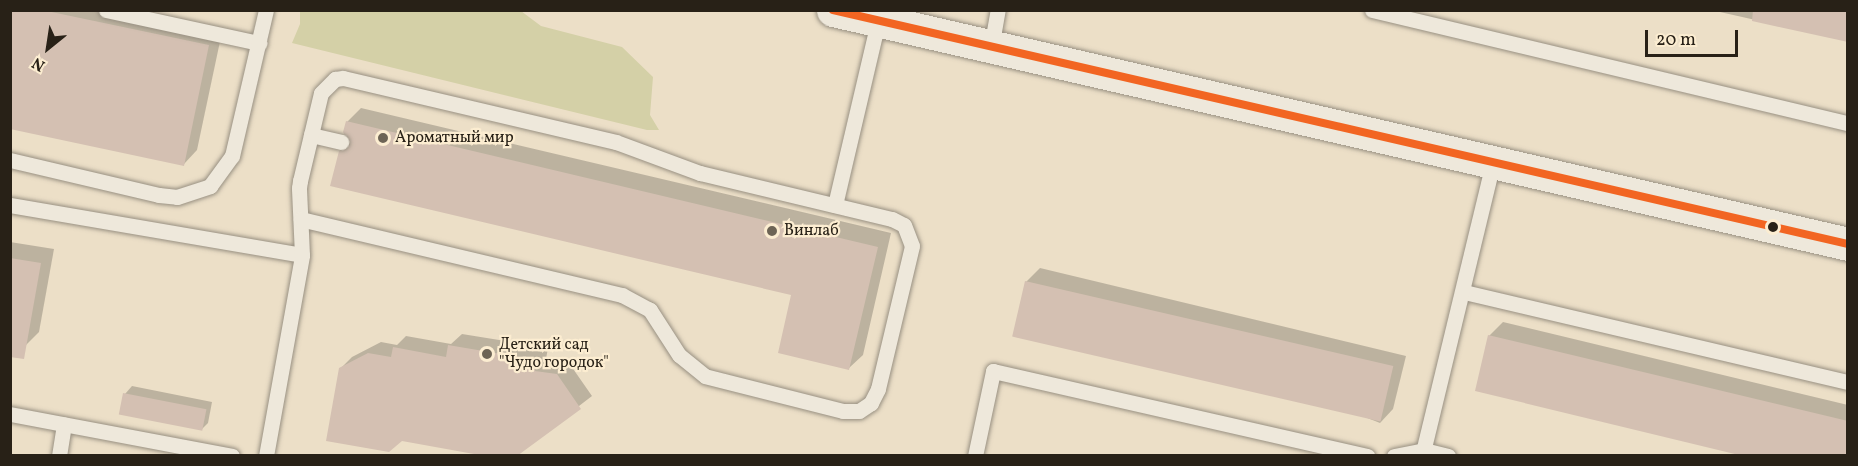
<!DOCTYPE html>
<meta charset="utf-8">
<style>
body{margin:0}
#map{position:relative;width:1858px;height:466px;overflow:hidden;background:#ecdfc7;font-family:Vollkorn,serif}
div>[style]{position:absolute}
.green>*{inset:0;background:#d4d0a7}
.shadow>*{inset:0;background:#0003}
.building>*{inset:0;background:#d4c0b2;transform-origin:0 0}
.roads{filter:drop-shadow(0 0 2px #989082) drop-shadow(0 0 2px #989082)}
.lane>*{height:15px;margin:-7.5px;padding:0 7.5px;transform-origin:7.5px;border-radius:7.5px;background:#eee8db}
.secondary>*{height:33px;margin:-16.5px;padding:0 16.5px;transform-origin:16.5px;border-radius:16.5px;background:#eee8db}
.bus-1>*{height:8px;margin:-4px;padding:0 4px;transform-origin:4px;border-radius:4px;background:#f26522}
.dots>*{width:16px;height:16px;translate:-50% -50%;box-sizing:border-box;border:3px solid #fcedd1;border-radius:50%}
span{translate:-50% -50%;white-space:nowrap;text-align:center;line-height:1.15;-webkit-text-stroke:4.5px #fcedd1;paint-order:stroke}
.poi-label{font-size:16px;color:#282117}
.left{translate:0 -50%;text-align:left}
.frame{position:absolute;inset:0;border:12px solid #282117;pointer-events:none}
.north{position:absolute;left:18px;top:18px;width:60px;height:60px;-webkit-text-stroke:4px #fcedd1;paint-order:stroke;rotate:210deg;font-size:16px;font-weight:700;line-height:24px;text-align:center;color:#282117}
.north::after{content:'';display:block;margin:auto;width:21px;height:27px;background:#282117;clip-path:polygon(50% 0,100% 100%,50% 72%,0 100%)}
.scale{position:absolute;left:1645px;top:30px;width:93px;height:27px;box-sizing:border-box;border:3px solid #282117;border-top:0;padding-left:8px;font-size:18px;line-height:21px;white-space:nowrap;color:#282117;-webkit-text-stroke:4px #fcedd1;paint-order:stroke}
</style>
<div id="map">
<div class="green">
<div style="clip-path:polygon(300px 11px,521px 11px,541px 26px,622px 47px,653px 77px,650px 115px,659px 130px,647px 130px,292px 43px,300px 24px)"></div>
</div>
<div class="shadow">
<div style="clip-path:polygon(10px 10px,119px 10px,222px 32px,197px 150px,184px 164px)"></div>
<div style="clip-path:polygon(1711px 10px,1848px 10px,1848px 41px)"></div>
<div style="clip-path:polygon(361px 108px,891px 233px,863px 355px,849px 368px,793px 294px,340px 152px,350px 142px,347px 122px)"></div>
<div style="clip-path:polygon(10px 242px,54px 249px,39px 332px,25px 346px,10px 343px)"></div>
<div style="clip-path:polygon(1040px 268px,1406px 356px,1393px 409px,1380px 423px,1026px 282px)"></div>
<div style="clip-path:polygon(1503px 322px,1848px 405px,1848px 456px,1489px 336px)"></div>
<div style="clip-path:polygon(462px 334px,548px 348px,546px 359px,569px 363px,592px 396px,514px 456px,340px 369px,352px 357px,381px 342px,397px 345px,406px 336px,451px 344px)"></div>
<div style="clip-path:polygon(132px 386px,212px 402px,208px 423px,201px 430px,125px 394px)"></div>
</div>
<div class="building">
<div style="clip-path:polygon(10px 10px,42px 10px,209px 45px,184px 166px,10px 129px)"></div>
<div style="clip-path:polygon(1753px 10px,1848px 10px,1848px 42px,1752px 21px)"></div>
<div style="clip-path:polygon(346px 121px,878px 247px,849px 370px,778px 353px,791px 295px,330px 186px,339px 151px,350px 145px,343px 132px)"></div>
<div style="clip-path:polygon(10px 258px,41px 263px,24px 359px,10px 357px)"></div>
<div style="left:1025px;top:281px;width:378px;height:57px;rotate:13deg"></div>
<div style="clip-path:polygon(1488px 335px,1848px 421px,1848px 456px,1743px 456px,1475px 391px)"></div>
<div style="clip-path:polygon(448px 345px,537px 360px,535px 371px,557px 374px,581px 409px,517px 456px,485px 456px,402px 441px,389px 452px,326px 441px,339px 368px,368px 353px,391px 357px,393px 347px,446px 357px)"></div>
<div style="left:123px;top:393px;width:85px;height:22px;rotate:11deg"></div>
</div>
<div class="roads">
<div class="lane">
<div style="left:106px;top:10px;width:157px;rotate:12.2deg"></div>
<div style="left:1372px;top:10px;width:489px;rotate:13.4deg"></div>
<div style="left:991px;top:48px;width:39px;rotate:-80deg"></div>
<div style="left:311px;top:135px;width:31px;rotate:13deg"></div>
<div style="left:10px;top:160px;width:153px;rotate:13.2deg"></div>
<div style="left:159px;top:195px;width:18px;rotate:6deg"></div>
<div style="left:177px;top:197px;width:35px;rotate:-18deg"></div>
<div style="left:210px;top:186px;width:37px;rotate:-54deg"></div>
<div style="left:232px;top:156px;width:150px;rotate:-76.9deg"></div>
<div style="left:10px;top:205px;width:296px;rotate:9.7deg"></div>
<div style="left:835px;top:205px;width:189px;rotate:-76.8deg"></div>
<div style="left:1464px;top:292px;width:394px;rotate:13.2deg"></div>
<div style="left:10px;top:414px;width:226px;rotate:10.7deg"></div>
<div style="left:59px;top:456px;width:32px;rotate:-81deg"></div>
<div style="left:266px;top:456px;width:204px;rotate:-79.8deg"></div>
<div style="left:302px;top:255px;width:67px;rotate:-92.6deg"></div>
<div style="left:299px;top:188px;width:7px;rotate:-82deg"></div>
<div style="left:300px;top:181px;width:90px;rotate:-76.6deg"></div>
<div style="left:321px;top:93px;width:20px;rotate:-45deg"></div>
<div style="left:335px;top:79px;width:8px;rotate:-7deg"></div>
<div style="left:343px;top:78px;width:280px;rotate:13.2deg"></div>
<div style="left:616px;top:142px;width:90px;rotate:20.3deg"></div>
<div style="left:700px;top:173px;width:197px;rotate:13.5deg"></div>
<div style="left:892px;top:219px;width:13px;rotate:27deg"></div>
<div style="left:904px;top:225px;width:22px;rotate:69deg"></div>
<div style="left:912px;top:246px;width:147px;rotate:103.4deg"></div>
<div style="left:878px;top:389px;width:16px;rotate:117deg"></div>
<div style="left:871px;top:403px;width:14px;rotate:146deg"></div>
<div style="left:859px;top:411px;width:16px;rotate:180deg"></div>
<div style="left:843px;top:411px;width:142px;rotate:-165.8deg"></div>
<div style="left:705px;top:376px;width:33px;rotate:-141deg"></div>
<div style="left:679px;top:355px;width:54px;rotate:-122.8deg"></div>
<div style="left:650px;top:310px;width:32px;rotate:-152deg"></div>
<div style="left:622px;top:295px;width:330px;rotate:-166.7deg"></div>
<div style="left:975px;top:456px;width:87px;rotate:-78deg"></div>
<div style="left:993px;top:371px;width:384px;rotate:12.8deg"></div>
<div style="left:1394px;top:456px;width:31px;rotate:-11deg"></div>
<div style="left:1424px;top:450px;width:25px;rotate:14deg"></div>
<div style="left:1422px;top:456px;width:301px;rotate:-76.4deg"></div>
</div>
<div class="secondary">
<div style="left:833px;top:10px;width:1042px;rotate:12.98deg"></div>
</div>
</div>
<div class="bus-1">
<div style="left:833px;top:10px;width:1042px;rotate:12.98deg"></div>
</div>
<div class="dots">
<div style="left:383px;top:138px;background:#6d6455"></div>
<div style="left:1773px;top:227px;background:#282117"></div>
<div style="left:772px;top:231px;background:#6d6455"></div>
<div style="left:487px;top:354px;background:#6d6455"></div>
</div>
<div class="poi-label">
<span class="left" style="left:395px;top:138px">Ароматный мир</span>
<span class="left" style="left:784px;top:231px">Винлаб</span>
<span class="left" style="left:499px;top:354px">Детский сад<br>"Чудо городок"</span>
</div>
<div class="frame"></div>
<div class="north">N</div>
<div class="scale">20 m</div>
</div>
